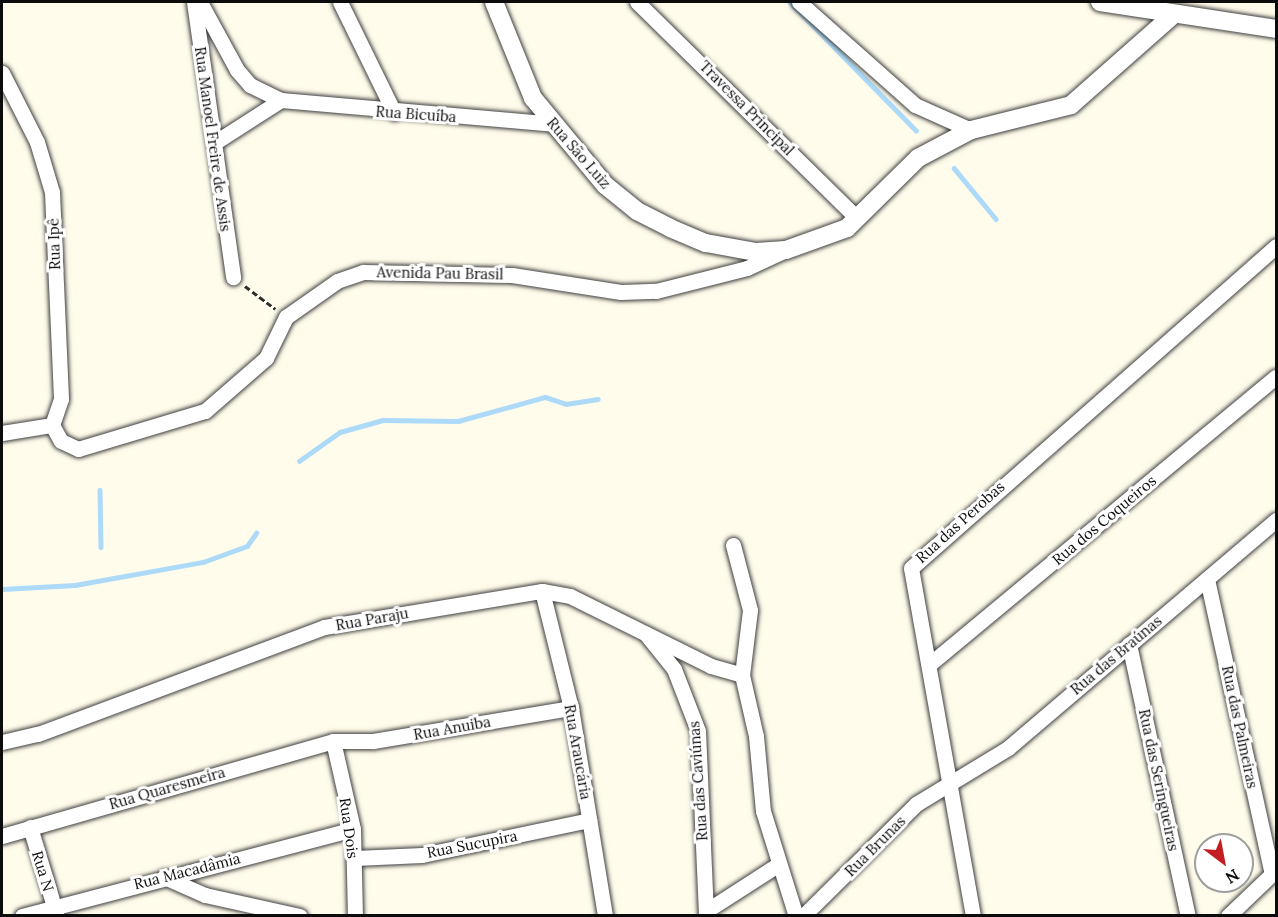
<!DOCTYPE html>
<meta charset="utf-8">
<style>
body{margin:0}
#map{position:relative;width:1278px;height:917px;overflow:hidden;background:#fffceb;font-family:Lora,serif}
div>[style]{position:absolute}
.stream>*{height:4.5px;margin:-2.25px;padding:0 2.25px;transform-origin:2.25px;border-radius:2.25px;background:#addaf9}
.path>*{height:3px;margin-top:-1.5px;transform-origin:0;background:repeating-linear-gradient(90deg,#2e2e2e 0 6px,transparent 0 9px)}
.roads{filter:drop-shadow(0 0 2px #3f3f3f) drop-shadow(0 0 2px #3f3f3f)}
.minor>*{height:15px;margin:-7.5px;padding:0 7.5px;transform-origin:7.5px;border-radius:7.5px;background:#fff}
.tertiary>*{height:18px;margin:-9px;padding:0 9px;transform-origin:9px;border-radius:9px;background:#fff}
span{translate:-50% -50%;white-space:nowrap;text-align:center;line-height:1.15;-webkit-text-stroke:6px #fff;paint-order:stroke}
.street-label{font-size:15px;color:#0c0c0c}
.frame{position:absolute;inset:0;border:3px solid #0c0c0c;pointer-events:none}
.north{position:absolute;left:1194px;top:833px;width:60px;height:60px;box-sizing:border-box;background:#fff;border:2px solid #9e9e9e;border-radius:50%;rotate:148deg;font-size:16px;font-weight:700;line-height:24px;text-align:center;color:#0c0c0c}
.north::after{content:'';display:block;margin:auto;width:21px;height:27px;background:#c21e21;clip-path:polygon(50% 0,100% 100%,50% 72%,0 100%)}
</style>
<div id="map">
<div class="stream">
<div style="left:790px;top:2px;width:180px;rotate:45.5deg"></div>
<div style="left:954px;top:168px;width:66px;rotate:50.5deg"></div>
<div style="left:299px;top:461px;width:50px;rotate:-35.3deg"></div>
<div style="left:340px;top:432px;width:45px;rotate:-15.6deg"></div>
<div style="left:383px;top:420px;width:75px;rotate:0.8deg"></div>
<div style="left:458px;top:421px;width:90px;rotate:-15.4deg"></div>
<div style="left:545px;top:397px;width:22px;rotate:18deg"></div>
<div style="left:566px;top:404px;width:32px;rotate:-9deg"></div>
<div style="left:100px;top:490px;width:57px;rotate:89deg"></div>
<div style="left:2px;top:589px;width:73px;rotate:-3.1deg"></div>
<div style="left:75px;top:585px;width:130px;rotate:-10.2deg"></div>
<div style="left:203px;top:562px;width:47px;rotate:-20deg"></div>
<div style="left:247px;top:546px;width:16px;rotate:-55deg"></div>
</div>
<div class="path">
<div style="left:245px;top:286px;width:38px;rotate:37deg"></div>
</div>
<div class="roads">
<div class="minor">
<div style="left:194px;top:2px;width:278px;rotate:81.9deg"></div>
<div style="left:200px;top:2px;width:77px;rotate:61.4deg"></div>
<div style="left:237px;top:70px;width:20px;rotate:49deg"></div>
<div style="left:250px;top:85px;width:34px;rotate:26deg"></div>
<div style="left:281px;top:100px;width:273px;rotate:5deg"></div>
<div style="left:340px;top:2px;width:123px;rotate:63.9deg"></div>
<div style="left:637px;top:2px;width:307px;rotate:44.5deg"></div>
<div style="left:799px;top:2px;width:155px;rotate:41.6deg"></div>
<div style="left:915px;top:105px;width:61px;rotate:24.1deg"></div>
<div style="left:2px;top:73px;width:77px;rotate:63.1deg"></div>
<div style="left:37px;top:142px;width:52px;rotate:73.3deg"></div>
<div style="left:52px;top:192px;width:207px;rotate:87.5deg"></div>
<div style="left:61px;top:399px;width:28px;rotate:109deg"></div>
<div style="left:214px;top:143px;width:80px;rotate:-32.7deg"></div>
<div style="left:52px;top:425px;width:18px;rotate:61deg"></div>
<div style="left:61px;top:441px;width:19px;rotate:25deg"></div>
<div style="left:78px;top:449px;width:133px;rotate:-16.7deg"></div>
<div style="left:205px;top:411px;width:81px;rotate:-41deg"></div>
<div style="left:266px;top:358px;width:46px;rotate:-64deg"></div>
<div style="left:286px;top:317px;width:62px;rotate:-35.2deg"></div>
<div style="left:337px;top:281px;width:28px;rotate:-19deg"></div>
<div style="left:363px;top:272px;width:149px;rotate:1.2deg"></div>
<div style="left:512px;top:275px;width:110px;rotate:8.9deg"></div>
<div style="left:621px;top:292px;width:35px;rotate:-2deg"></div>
<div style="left:656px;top:291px;width:94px;rotate:-14.2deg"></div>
<div style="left:747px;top:268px;width:38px;rotate:-25deg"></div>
<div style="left:2px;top:433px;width:51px;rotate:-9.1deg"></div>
<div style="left:733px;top:545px;width:67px;rotate:75.3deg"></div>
<div style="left:750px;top:610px;width:65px;rotate:97deg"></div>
<div style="left:742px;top:675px;width:63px;rotate:77.1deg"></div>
<div style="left:756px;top:736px;width:75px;rotate:84.7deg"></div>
<div style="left:763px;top:811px;width:110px;rotate:72.6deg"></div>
<div style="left:1207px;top:579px;width:302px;rotate:77.6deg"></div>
<div style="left:542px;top:591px;width:121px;rotate:76.1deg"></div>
<div style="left:571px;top:708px;width:211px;rotate:80.7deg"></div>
<div style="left:646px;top:634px;width:45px;rotate:51.3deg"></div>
<div style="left:674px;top:669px;width:66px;rotate:68.8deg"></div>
<div style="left:698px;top:731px;width:185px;rotate:87.5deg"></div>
<div style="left:1129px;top:644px;width:278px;rotate:77.8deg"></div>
<div style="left:931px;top:663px;width:448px;rotate:-39.7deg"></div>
<div style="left:333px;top:741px;width:90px;rotate:77.2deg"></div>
<div style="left:353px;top:829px;width:87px;rotate:88.7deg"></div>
<div style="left:2px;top:742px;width:37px;rotate:-13deg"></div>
<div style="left:38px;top:734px;width:305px;rotate:-20.5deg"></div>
<div style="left:324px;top:627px;width:221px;rotate:-9.4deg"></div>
<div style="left:542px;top:591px;width:28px;rotate:10deg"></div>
<div style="left:570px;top:596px;width:157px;rotate:26.4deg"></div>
<div style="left:711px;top:666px;width:32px;rotate:16deg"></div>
<div style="left:30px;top:827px;width:90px;rotate:73.2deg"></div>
<div style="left:2px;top:836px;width:344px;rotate:-16deg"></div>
<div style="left:333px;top:741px;width:40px"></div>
<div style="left:373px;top:741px;width:201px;rotate:-9.5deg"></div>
<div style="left:355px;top:858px;width:67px;rotate:-2.6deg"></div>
<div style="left:422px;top:855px;width:171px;rotate:-11.8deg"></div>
<div style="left:164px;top:877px;width:45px;rotate:23.7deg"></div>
<div style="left:205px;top:895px;width:97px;rotate:12.5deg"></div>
<div style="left:706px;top:911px;width:87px;rotate:-32.8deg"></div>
<div style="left:22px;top:916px;width:342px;rotate:-14.7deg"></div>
<div style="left:803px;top:916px;width:159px;rotate:-44.7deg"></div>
<div style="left:916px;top:804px;width:108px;rotate:-31.3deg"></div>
<div style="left:1008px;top:748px;width:352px;rotate:-40.4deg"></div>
<div style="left:973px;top:916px;width:353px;rotate:-100.1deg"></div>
<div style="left:911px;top:568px;width:487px;rotate:-41.4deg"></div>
<div style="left:1228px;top:916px;width:66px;rotate:-43.8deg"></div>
</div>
<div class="tertiary">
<div style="left:494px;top:2px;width:104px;rotate:67.9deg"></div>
<div style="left:533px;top:98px;width:113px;rotate:50.4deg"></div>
<div style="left:605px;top:185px;width:41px;rotate:39.1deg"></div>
<div style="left:637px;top:211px;width:37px;rotate:27deg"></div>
<div style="left:670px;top:228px;width:39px;rotate:23deg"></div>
<div style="left:706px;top:243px;width:51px;rotate:10.2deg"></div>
<div style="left:756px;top:252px;width:30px;rotate:-4deg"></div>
<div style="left:786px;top:250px;width:65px;rotate:-19.8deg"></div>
<div style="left:847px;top:228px;width:100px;rotate:-44.6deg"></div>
<div style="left:918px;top:158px;width:60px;rotate:-27.8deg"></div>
<div style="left:971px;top:130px;width:103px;rotate:-14deg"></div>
<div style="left:1071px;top:105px;width:136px;rotate:-41.4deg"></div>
<div style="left:1100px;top:2px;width:178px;rotate:8.7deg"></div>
</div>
</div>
<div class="street-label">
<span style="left:747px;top:108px;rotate:45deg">Travessa Principal</span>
<span style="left:416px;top:114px;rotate:4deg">Rua Bicuíba</span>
<span style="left:213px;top:139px;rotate:82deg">Rua Manoel Freire de Assis</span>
<span style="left:579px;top:153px;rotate:49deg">Rua São Luiz</span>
<span style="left:54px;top:244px;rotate:-92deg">Rua Ipê</span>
<span style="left:440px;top:273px;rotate:1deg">Avenida Pau Brasil</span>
<span style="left:1104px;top:520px;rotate:-40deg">Rua dos Coqueiros</span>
<span style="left:960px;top:522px;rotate:-42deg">Rua das Perobas</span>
<span style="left:372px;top:619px;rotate:-10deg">Rua Paraju</span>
<span style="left:1116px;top:655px;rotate:-40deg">Rua das Braúnas</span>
<span style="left:1240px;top:727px;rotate:78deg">Rua das Palmeiras</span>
<span style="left:452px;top:728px;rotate:-10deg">Rua Anuiba</span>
<span style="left:578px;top:752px;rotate:80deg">Rua Araucária</span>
<span style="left:1159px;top:780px;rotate:78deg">Rua das Seringueiras</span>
<span style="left:698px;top:781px;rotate:-94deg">Rua das Caviúnas</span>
<span style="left:167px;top:788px;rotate:-16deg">Rua Quaresmeira</span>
<span style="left:349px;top:828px;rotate:82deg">Rua Dois</span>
<span style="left:472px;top:844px;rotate:-11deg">Rua Sucupira</span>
<span style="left:875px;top:846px;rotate:-45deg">Rua Brunas</span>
<span style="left:43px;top:871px;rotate:73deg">Rua N</span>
<span style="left:187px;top:871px;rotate:-14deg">Rua Macadâmia</span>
</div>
<div class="frame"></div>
<div class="north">N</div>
</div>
